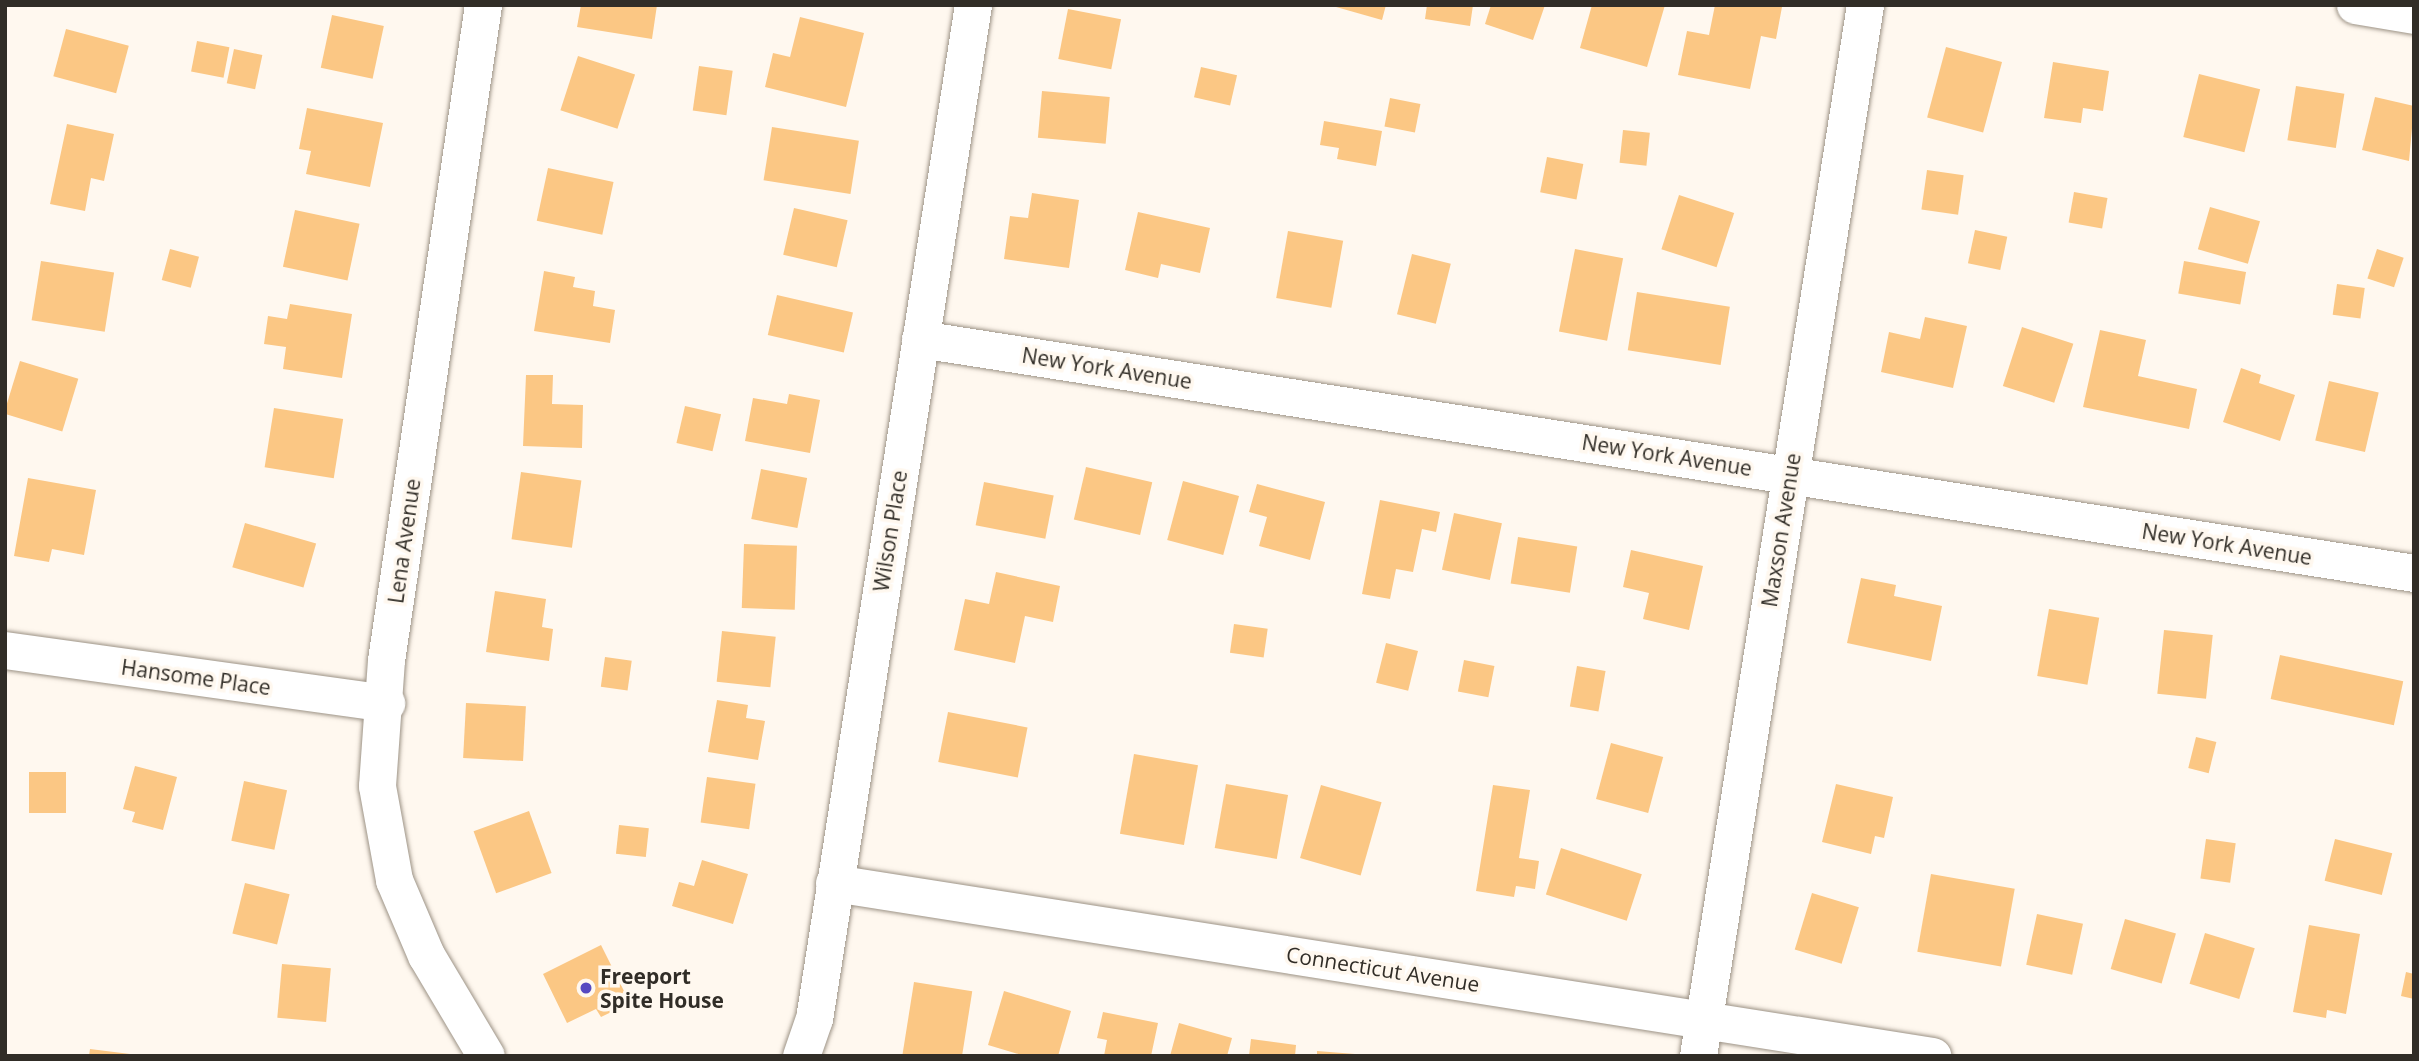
<!DOCTYPE html>
<style>
body{margin:0}
#map{position:relative;width:2419px;height:1061px;overflow:hidden;background:#fff8ef;font-family:"Open Sans",sans-serif}
div>[style]{position:absolute}
.building>*{inset:0;background:#fbc784;transform-origin:0 0}
.roads{filter:drop-shadow(0 0 2px #9d9386) drop-shadow(0 0 2px #9d9386)}
.minor>*{height:37px;margin:-18.5px;padding:0 18.5px;transform-origin:18.5px;border-radius:18.5px;background:#fff}
.dots>*{width:19px;height:19px;translate:-50% -50%;box-sizing:border-box;border:4px solid #fff8ef;border-radius:50%}
span{translate:-50% -50%;white-space:nowrap;text-align:center;line-height:1.15;-webkit-text-stroke:7px #fff8ef;paint-order:stroke}
.street-label{font-size:21px;color:#312d27}
.poi-label{font-size:21px;color:#312d27;font-weight:700}
.left{translate:0 -50%;text-align:left}
.frame{position:absolute;inset:0;border:7px solid #312d27;pointer-events:none}
</style>
<div id="map">
<div class="building">
<div style="clip-path:polygon(581px 5px,657px 5px,652px 39px,577px 27px)"></div>
<div style="clip-path:polygon(1329px 5px,1386px 5px,1382px 20px)"></div>
<div style="clip-path:polygon(1427px 5px,1473px 5px,1470px 26px,1425px 19px)"></div>
<div style="clip-path:polygon(1491px 5px,1545px 5px,1533px 40px,1485px 24px)"></div>
<div style="clip-path:polygon(1592px 5px,1665px 5px,1647px 67px,1580px 48px)"></div>
<div style="clip-path:polygon(1715px 5px,1782px 7px,1776px 39px,1761px 36px,1750px 89px,1678px 75px,1687px 31px,1709px 35px)"></div>
<div style="left:1068px;top:9px;width:54px;height:51px;rotate:11deg"></div>
<div style="left:332px;top:15px;width:53px;height:54px;rotate:12deg"></div>
<div style="clip-path:polygon(800px 17px,864px 33px,846px 107px,765px 87px,773px 53px,790px 57px)"></div>
<div style="left:66px;top:29px;width:65px;height:49px;rotate:15deg"></div>
<div style="left:197px;top:41px;width:33px;height:31px;rotate:11deg"></div>
<div style="left:1946px;top:47px;width:58px;height:73px;rotate:15deg"></div>
<div style="left:234px;top:49px;width:29px;height:35px;rotate:12deg"></div>
<div style="left:578px;top:56px;width:60px;height:57px;rotate:18deg"></div>
<div style="clip-path:polygon(2053px 62px,2109px 71px,2103px 111px,2083px 108px,2081px 123px,2044px 118px)"></div>
<div style="left:699px;top:66px;width:34px;height:45px;rotate:8deg"></div>
<div style="left:1201px;top:67px;width:37px;height:31px;rotate:13deg"></div>
<div style="left:2199px;top:74px;width:63px;height:65px;rotate:14deg"></div>
<div style="left:2296px;top:86px;width:49px;height:55px;rotate:9deg"></div>
<div style="left:1042px;top:91px;width:68px;height:47px;rotate:5deg"></div>
<div style="clip-path:polygon(2375px 97px,2414px 106px,2409px 161px,2362px 150px)"></div>
<div style="left:1390px;top:98px;width:31px;height:29px;rotate:11deg"></div>
<div style="clip-path:polygon(307px 108px,383px 123px,370px 187px,306px 174px,311px 151px,299px 149px)"></div>
<div style="clip-path:polygon(1324px 121px,1382px 131px,1376px 166px,1337px 159px,1339px 148px,1320px 145px)"></div>
<div style="clip-path:polygon(67px 124px,114px 134px,104px 181px,91px 178px,85px 211px,50px 204px)"></div>
<div style="left:772px;top:127px;width:88px;height:54px;rotate:9deg"></div>
<div style="left:1623px;top:130px;width:27px;height:33px;rotate:6deg"></div>
<div style="left:1547px;top:157px;width:37px;height:36px;rotate:11deg"></div>
<div style="left:548px;top:168px;width:67px;height:54px;rotate:12deg"></div>
<div style="left:1927px;top:170px;width:37px;height:40px;rotate:8deg"></div>
<div style="left:2074px;top:192px;width:34px;height:31px;rotate:10deg"></div>
<div style="clip-path:polygon(1032px 193px,1079px 200px,1069px 268px,1004px 259px,1010px 216px,1028px 218px)"></div>
<div style="left:1679px;top:195px;width:58px;height:57px;rotate:18deg"></div>
<div style="left:2210px;top:207px;width:52px;height:44px;rotate:16deg"></div>
<div style="left:794px;top:208px;width:55px;height:48px;rotate:13deg"></div>
<div style="left:295px;top:210px;width:66px;height:58px;rotate:12deg"></div>
<div style="clip-path:polygon(1138px 212px,1210px 228px,1200px 273px,1161px 264px,1158px 278px,1125px 270px)"></div>
<div style="left:1975px;top:230px;width:33px;height:34px;rotate:12deg"></div>
<div style="left:1288px;top:231px;width:56px;height:68px;rotate:10deg"></div>
<div style="left:170px;top:249px;width:30px;height:32px;rotate:15deg"></div>
<div style="left:1575px;top:249px;width:49px;height:84px;rotate:11deg"></div>
<div style="left:2377px;top:249px;width:28px;height:31px;rotate:18deg"></div>
<div style="left:1412px;top:254px;width:40px;height:62px;rotate:14deg"></div>
<div style="left:41px;top:261px;width:74px;height:60px;rotate:9deg"></div>
<div style="left:2184px;top:261px;width:63px;height:33px;rotate:10deg"></div>
<div style="clip-path:polygon(544px 271px,575px 277px,573px 287px,595px 291px,593px 306px,615px 310px,610px 343px,534px 331px)"></div>
<div style="left:2337px;top:284px;width:28px;height:31px;rotate:8deg"></div>
<div style="left:1637px;top:292px;width:94px;height:59px;rotate:9deg"></div>
<div style="left:777px;top:295px;width:78px;height:41px;rotate:13deg"></div>
<div style="clip-path:polygon(290px 304px,352px 314px,342px 378px,283px 369px,286px 347px,264px 344px,268px 316px,287px 319px)"></div>
<div style="clip-path:polygon(1925px 317px,1967px 326px,1953px 388px,1881px 372px,1889px 332px,1920px 339px)"></div>
<div style="left:2022px;top:327px;width:54px;height:62px;rotate:18deg"></div>
<div style="clip-path:polygon(2100px 330px,2146px 340px,2138px 376px,2197px 389px,2189px 429px,2083px 407px)"></div>
<div style="left:20px;top:361px;width:61px;height:55px;rotate:17deg"></div>
<div style="clip-path:polygon(2241px 368px,2261px 375px,2259px 383px,2295px 395px,2280px 441px,2223px 422px)"></div>
<div style="clip-path:polygon(526px 375px,553px 375px,552px 404px,583px 405px,582px 448px,523px 446px)"></div>
<div style="left:2329px;top:381px;width:51px;height:61px;rotate:13deg"></div>
<div style="clip-path:polygon(789px 394px,820px 400px,810px 453px,745px 441px,753px 398px,787px 404px)"></div>
<div style="left:685px;top:406px;width:37px;height:38px;rotate:13deg"></div>
<div style="left:274px;top:408px;width:70px;height:60px;rotate:9deg"></div>
<div style="left:1086px;top:467px;width:68px;height:54px;rotate:13deg"></div>
<div style="left:761px;top:469px;width:47px;height:51px;rotate:11deg"></div>
<div style="left:521px;top:472px;width:61px;height:68px;rotate:8deg"></div>
<div style="clip-path:polygon(28px 478px,96px 490px,84px 555px,52px 549px,49px 562px,14px 556px)"></div>
<div style="left:1183px;top:481px;width:58px;height:61px;rotate:15deg"></div>
<div style="left:984px;top:482px;width:71px;height:44px;rotate:11deg"></div>
<div style="clip-path:polygon(1257px 484px,1325px 502px,1310px 560px,1259px 546px,1267px 517px,1249px 512px)"></div>
<div style="clip-path:polygon(1380px 500px,1440px 512px,1436px 532px,1422px 529px,1413px 572px,1396px 569px,1390px 599px,1362px 594px)"></div>
<div style="left:1454px;top:513px;width:49px;height:58px;rotate:12deg"></div>
<div style="left:245px;top:523px;width:74px;height:46px;rotate:16deg"></div>
<div style="left:1518px;top:537px;width:60px;height:47px;rotate:9deg"></div>
<div style="left:744px;top:544px;width:53px;height:64px;rotate:2deg"></div>
<div style="clip-path:polygon(1631px 550px,1703px 566px,1689px 630px,1643px 619px,1649px 593px,1623px 587px)"></div>
<div style="clip-path:polygon(996px 572px,1060px 586px,1053px 622px,1025px 616px,1015px 663px,954px 650px,965px 599px,989px 604px)"></div>
<div style="clip-path:polygon(1861px 578px,1896px 585px,1894px 596px,1942px 606px,1931px 661px,1847px 643px)"></div>
<div style="clip-path:polygon(495px 591px,546px 599px,542px 627px,553px 629px,549px 661px,486px 652px)"></div>
<div style="left:2049px;top:609px;width:51px;height:68px;rotate:10deg"></div>
<div style="left:1234px;top:624px;width:34px;height:29px;rotate:8deg"></div>
<div style="left:2164px;top:630px;width:49px;height:64px;rotate:6deg"></div>
<div style="left:722px;top:631px;width:54px;height:51px;rotate:6deg"></div>
<div style="left:1386px;top:643px;width:33px;height:41px;rotate:14deg"></div>
<div style="left:2280px;top:655px;width:126px;height:45px;rotate:12deg"></div>
<div style="left:605px;top:657px;width:27px;height:30px;rotate:8deg"></div>
<div style="left:1464px;top:660px;width:31px;height:32px;rotate:11deg"></div>
<div style="left:1577px;top:666px;width:29px;height:41px;rotate:10deg"></div>
<div style="clip-path:polygon(717px 700px,748px 705px,746px 718px,765px 721px,758px 760px,708px 752px)"></div>
<div style="left:466px;top:703px;width:60px;height:55px;rotate:3deg"></div>
<div style="left:948px;top:712px;width:81px;height:51px;rotate:11deg"></div>
<div style="left:2196px;top:737px;width:21px;height:32px;rotate:14deg"></div>
<div style="left:1611px;top:743px;width:54px;height:58px;rotate:15deg"></div>
<div style="left:1134px;top:754px;width:65px;height:81px;rotate:10deg"></div>
<div style="clip-path:polygon(135px 766px,177px 777px,163px 830px,132px 822px,135px 812px,123px 809px)"></div>
<div style="left:29px;top:772px;width:37px;height:41px"></div>
<div style="left:707px;top:777px;width:49px;height:46px;rotate:8deg"></div>
<div style="left:244px;top:781px;width:44px;height:61px;rotate:12deg"></div>
<div style="left:1226px;top:784px;width:63px;height:65px;rotate:10deg"></div>
<div style="clip-path:polygon(1836px 784px,1893px 797px,1884px 838px,1875px 836px,1871px 854px,1822px 842px)"></div>
<div style="left:1321px;top:785px;width:63px;height:76px;rotate:16deg"></div>
<div style="clip-path:polygon(1493px 785px,1530px 790px,1519px 858px,1539px 861px,1535px 889px,1516px 886px,1514px 897px,1476px 891px)"></div>
<div style="left:529px;top:811px;width:66px;height:59px;rotate:70deg"></div>
<div style="left:619px;top:825px;width:30px;height:29px;rotate:6deg"></div>
<div style="left:2206px;top:839px;width:30px;height:40px;rotate:8deg"></div>
<div style="left:2335px;top:839px;width:59px;height:43px;rotate:14deg"></div>
<div style="left:1561px;top:848px;width:85px;height:49px;rotate:18deg"></div>
<div style="clip-path:polygon(702px 860px,748px 874px,733px 924px,672px 906px,679px 882px,694px 886px)"></div>
<div style="left:1931px;top:874px;width:85px;height:79px;rotate:10deg"></div>
<div style="left:245px;top:883px;width:46px;height:52px;rotate:14deg"></div>
<div style="left:1812px;top:893px;width:49px;height:59px;rotate:17deg"></div>
<div style="left:2037px;top:914px;width:47px;height:52px;rotate:12deg"></div>
<div style="left:2125px;top:919px;width:53px;height:52px;rotate:16deg"></div>
<div style="clip-path:polygon(2309px 925px,2360px 934px,2346px 1014px,2327px 1010px,2326px 1018px,2293px 1012px)"></div>
<div style="left:2205px;top:933px;width:52px;height:53px;rotate:17deg"></div>
<div style="clip-path:polygon(601px 945px,630px 1003px,601px 1017px,596px 1009px,567px 1023px,543px 974px)"></div>
<div style="left:282px;top:964px;width:49px;height:54px;rotate:5deg"></div>
<div style="clip-path:polygon(2406px 972px,2414px 974px,2414px 999px,2401px 996px)"></div>
<div style="left:914px;top:982px;width:59px;height:75px;rotate:9deg"></div>
<div style="clip-path:polygon(1004px 991px,1071px 1011px,1058px 1056px,1025px 1056px,988px 1045px)"></div>
<div style="clip-path:polygon(1103px 1012px,1158px 1023px,1151px 1056px,1104px 1056px,1107px 1040px,1097px 1038px)"></div>
<div style="clip-path:polygon(1179px 1023px,1232px 1038px,1227px 1056px,1170px 1056px)"></div>
<div style="clip-path:polygon(1251px 1039px,1296px 1045px,1295px 1056px,1249px 1056px)"></div>
<div style="clip-path:polygon(90px 1049px,130px 1054px,130px 1056px,89px 1056px)"></div>
<div style="clip-path:polygon(1317px 1051px,1355px 1054px,1355px 1056px,1317px 1056px)"></div>
</div>
<div class="roads">
<div class="minor">
<div style="left:483px;top:5px;width:662px;rotate:98.42deg"></div>
<div style="left:386px;top:660px;width:126px;rotate:94.1deg"></div>
<div style="left:377px;top:786px;width:96px;rotate:79.7deg"></div>
<div style="left:394px;top:880px;width:82px;rotate:66.9deg"></div>
<div style="left:426px;top:955px;width:117px;rotate:59.3deg"></div>
<div style="left:2355px;top:5px;width:60px;rotate:9.6deg"></div>
<div style="left:920px;top:339px;width:1512px;rotate:8.9deg"></div>
<div style="left:5px;top:650px;width:385px;rotate:7.9deg"></div>
<div style="left:834px;top:883px;width:1112px;rotate:8.95deg"></div>
<div style="left:801px;top:1056px;width:39px;rotate:-71deg"></div>
<div style="left:814px;top:1019px;width:1026px;rotate:-81.09deg"></div>
<div style="left:1698px;top:1056px;width:1064px;rotate:-80.97deg"></div>
</div>
</div>
<div class="dots">
<div style="left:586px;top:988px;background:#5749c0"></div>
</div>
<div class="street-label">
<span style="left:1107px;top:368px;rotate:9deg">New York Avenue</span>
<span style="left:1667px;top:455px;rotate:9deg">New York Avenue</span>
<span style="left:1781px;top:530px;rotate:-81deg">Maxson Avenue</span>
<span style="left:890px;top:531px;rotate:-81deg">Wilson Place</span>
<span style="left:404px;top:541px;rotate:-82deg">Lena Avenue</span>
<span style="left:2227px;top:544px;rotate:9deg">New York Avenue</span>
<span style="left:196px;top:677px;rotate:8deg">Hansome Place</span>
<span style="left:1383px;top:969px;rotate:9deg">Connecticut Avenue</span>
</div>
<div class="poi-label">
<span class="left" style="left:600px;top:988px">Freeport<br>Spite House</span>
</div>
<div class="frame"></div>
</div>
